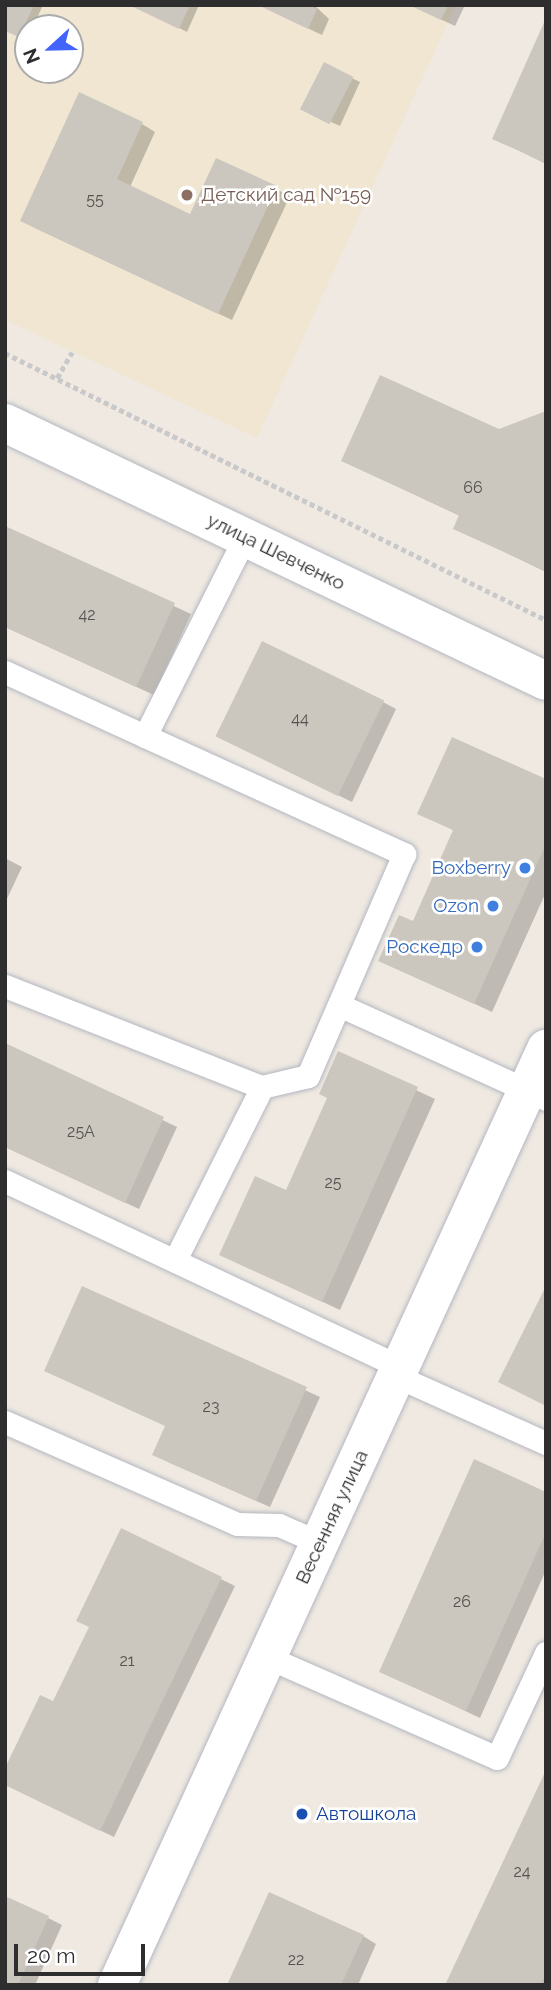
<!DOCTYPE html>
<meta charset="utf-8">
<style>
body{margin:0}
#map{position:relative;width:551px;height:1990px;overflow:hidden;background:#efe9e1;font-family:Raleway,sans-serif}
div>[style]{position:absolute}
.education>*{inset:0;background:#f0e6d1}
.shadow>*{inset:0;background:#0003}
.building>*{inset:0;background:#cbc7bf;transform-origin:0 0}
.path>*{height:4.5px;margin-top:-2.25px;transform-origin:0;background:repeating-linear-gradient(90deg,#c9c9c9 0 5px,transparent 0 8.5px)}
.roads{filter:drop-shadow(0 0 2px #b4b7c1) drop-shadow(0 0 2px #b4b7c1)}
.lane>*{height:23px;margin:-11.5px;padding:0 11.5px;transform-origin:11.5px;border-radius:11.5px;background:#fff}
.secondary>*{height:38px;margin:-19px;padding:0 19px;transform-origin:19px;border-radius:19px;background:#fff}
.dots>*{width:19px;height:19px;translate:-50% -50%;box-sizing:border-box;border:4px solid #fff;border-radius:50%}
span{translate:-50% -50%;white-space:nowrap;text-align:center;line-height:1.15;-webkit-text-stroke:5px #fff;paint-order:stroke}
.number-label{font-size:16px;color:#555452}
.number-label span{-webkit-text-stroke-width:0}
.education-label{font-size:19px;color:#785e54}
.left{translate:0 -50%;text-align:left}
.street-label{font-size:19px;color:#2e2e2e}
.shop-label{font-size:19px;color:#366cbe}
.right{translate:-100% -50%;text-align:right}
.transit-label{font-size:19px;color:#164399}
.frame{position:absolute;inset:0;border:7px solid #2e2e2e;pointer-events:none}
.north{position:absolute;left:14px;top:14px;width:70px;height:70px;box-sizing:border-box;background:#fff;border:2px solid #ababab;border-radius:50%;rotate:248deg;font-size:19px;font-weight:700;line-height:28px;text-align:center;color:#2e2e2e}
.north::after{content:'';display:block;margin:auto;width:24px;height:32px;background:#4264fb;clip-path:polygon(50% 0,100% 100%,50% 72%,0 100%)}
.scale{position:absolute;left:14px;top:1944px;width:131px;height:32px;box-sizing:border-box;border:4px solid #2e2e2e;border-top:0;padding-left:9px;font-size:21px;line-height:24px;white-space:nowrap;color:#2e2e2e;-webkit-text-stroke:5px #fff;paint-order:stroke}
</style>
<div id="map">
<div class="education">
<div style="clip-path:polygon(evenodd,5px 5px,456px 5px,257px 438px,5px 320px,5px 5px,28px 28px,70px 28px,70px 70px,28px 70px,28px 28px)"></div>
</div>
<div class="shadow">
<div style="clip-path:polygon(5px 5px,43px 5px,27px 40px,5px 30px)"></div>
<div style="clip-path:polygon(135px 5px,199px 5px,187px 32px)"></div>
<div style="clip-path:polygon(259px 5px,314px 5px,329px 19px,322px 35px)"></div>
<div style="clip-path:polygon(410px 5px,465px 5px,455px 26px)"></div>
<div style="clip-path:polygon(546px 22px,546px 164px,494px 138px)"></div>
<div style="clip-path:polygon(325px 65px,360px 82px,340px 126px,311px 113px)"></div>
<div style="clip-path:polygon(142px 124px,155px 132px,130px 187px,191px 216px,217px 160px,290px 196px,232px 320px,35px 228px)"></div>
<div style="clip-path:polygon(546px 413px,546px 572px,455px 528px,460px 516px,343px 461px,499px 431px)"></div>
<div style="clip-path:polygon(5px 528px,191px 614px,154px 695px,5px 627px)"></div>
<div style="clip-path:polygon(383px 702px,396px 709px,352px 802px,218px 737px)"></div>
<div style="clip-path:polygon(546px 781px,546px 892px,492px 1012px,381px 960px,414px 923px,455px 831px,420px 813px)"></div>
<div style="clip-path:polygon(5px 858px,22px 867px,5px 903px)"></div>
<div style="clip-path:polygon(5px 1045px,177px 1127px,139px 1209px,5px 1147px)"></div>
<div style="clip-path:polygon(339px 1054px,435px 1099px,340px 1310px,221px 1254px,287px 1192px,329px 1098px)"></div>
<div style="clip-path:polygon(83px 1288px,320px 1397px,270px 1507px,168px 1462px,167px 1426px)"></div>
<div style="clip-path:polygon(546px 1494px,546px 1570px,480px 1718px,381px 1671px)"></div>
<div style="clip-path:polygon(121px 1530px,235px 1586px,114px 1837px,14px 1789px,91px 1627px)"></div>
<div style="clip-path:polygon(546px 1774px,546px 1985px,447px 1985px)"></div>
<div style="clip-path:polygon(48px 1918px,62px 1925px,35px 1985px,5px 1985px)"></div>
<div style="clip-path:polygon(363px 1936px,376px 1944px,358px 1985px,229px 1985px)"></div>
</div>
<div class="building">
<div style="clip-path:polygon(5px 5px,34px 5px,19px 37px,5px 31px)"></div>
<div style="clip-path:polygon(129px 5px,190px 5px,179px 29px)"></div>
<div style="clip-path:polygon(258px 5px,308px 5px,317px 9px,308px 29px)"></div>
<div style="clip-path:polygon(409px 5px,448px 5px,441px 20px)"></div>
<div style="clip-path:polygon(546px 18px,546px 163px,492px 139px)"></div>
<div style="left:324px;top:62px;width:33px;height:53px;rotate:27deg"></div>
<div style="clip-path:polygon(79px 92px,143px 122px,117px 179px,190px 214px,216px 158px,277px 186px,218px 314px,20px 221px)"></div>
<div style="clip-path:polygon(380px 375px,499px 429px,546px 411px,546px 571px,453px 529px,459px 515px,341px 461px)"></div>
<div style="clip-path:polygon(5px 526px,175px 603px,136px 687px,5px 627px)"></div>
<div style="left:262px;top:641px;width:136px;height:106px;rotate:26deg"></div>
<div style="clip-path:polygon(452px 737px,546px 779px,546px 844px,474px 1004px,378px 961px,399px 915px,413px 921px,453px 830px,417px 814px)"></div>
<div style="clip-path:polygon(5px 1043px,164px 1117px,125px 1203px,5px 1147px)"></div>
<div style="clip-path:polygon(338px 1051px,418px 1087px,322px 1302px,219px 1255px,255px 1176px,286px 1190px,327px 1098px,319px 1094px)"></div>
<div style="clip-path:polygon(82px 1286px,307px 1387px,256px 1501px,152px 1455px,165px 1426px,44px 1371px)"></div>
<div style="clip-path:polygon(546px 1286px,546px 1406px,498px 1382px)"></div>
<div style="clip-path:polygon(474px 1459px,546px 1492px,546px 1532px,466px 1711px,379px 1672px)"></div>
<div style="clip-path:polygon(121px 1528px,222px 1577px,100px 1831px,5px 1785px,5px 1768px,40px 1695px,53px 1701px,89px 1627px,76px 1621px)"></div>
<div style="clip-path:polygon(546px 1770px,546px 1974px,540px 1985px,445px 1985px)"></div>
<div style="clip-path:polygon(269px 1892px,364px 1935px,341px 1985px,227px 1985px)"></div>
<div style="clip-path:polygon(5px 1896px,49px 1916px,18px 1985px,5px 1985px)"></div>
</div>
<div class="path">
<div style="left:5px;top:353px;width:603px;rotate:26.27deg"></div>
<div style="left:57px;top:378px;width:30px;rotate:-60deg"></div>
</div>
<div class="roads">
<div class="lane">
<div style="left:5px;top:672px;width:154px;rotate:24.6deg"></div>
<div style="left:145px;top:736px;width:223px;rotate:-63.3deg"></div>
<div style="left:145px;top:736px;width:285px;rotate:24.5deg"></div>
<div style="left:404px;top:854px;width:242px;rotate:113.4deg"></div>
<div style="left:308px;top:1076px;width:47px;rotate:166.6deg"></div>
<div style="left:262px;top:1087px;width:194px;rotate:116.7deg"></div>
<div style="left:5px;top:986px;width:276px;rotate:21.5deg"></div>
<div style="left:339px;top:1005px;width:227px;rotate:24.4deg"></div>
<div style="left:5px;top:1181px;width:438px;rotate:25.2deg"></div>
<div style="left:396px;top:1376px;width:164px;rotate:24.1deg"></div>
<div style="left:5px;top:1422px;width:253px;rotate:23.7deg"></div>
<div style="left:237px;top:1524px;width:42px;rotate:1.4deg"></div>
<div style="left:279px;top:1525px;width:45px;rotate:23.7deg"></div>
<div style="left:267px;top:1657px;width:251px;rotate:23.7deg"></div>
<div style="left:497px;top:1758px;width:116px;rotate:-65deg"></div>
</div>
<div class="secondary">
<div style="left:5px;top:423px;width:599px;rotate:25.5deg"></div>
<div style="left:117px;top:1985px;width:1030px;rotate:-65.38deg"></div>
</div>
</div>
<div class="dots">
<div style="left:187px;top:195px;background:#8d6e63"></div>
<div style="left:525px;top:868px;background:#3f7fe0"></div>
<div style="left:493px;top:906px;background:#3f7fe0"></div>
<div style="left:477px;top:947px;background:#3f7fe0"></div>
<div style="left:302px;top:1814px;background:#1a4fb4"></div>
</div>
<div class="number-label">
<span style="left:95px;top:200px">55</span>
<span style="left:473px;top:488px">66</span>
<span style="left:87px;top:615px">42</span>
<span style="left:300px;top:719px">44</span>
<span style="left:81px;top:1132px">25А</span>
<span style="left:333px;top:1183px">25</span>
<span style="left:211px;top:1407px">23</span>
<span style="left:462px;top:1602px">26</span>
<span style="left:127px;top:1661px">21</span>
<span style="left:522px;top:1872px">24</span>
<span style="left:296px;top:1960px">22</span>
</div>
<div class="education-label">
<span class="left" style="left:201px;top:195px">Детский сад №159</span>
</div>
<div class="street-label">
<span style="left:276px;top:552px;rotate:26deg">улица Шевченко</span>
<span style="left:332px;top:1517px;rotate:-65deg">Весенняя улица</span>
</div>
<div class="shop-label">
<span class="right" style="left:511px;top:868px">Boxberry</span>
<span class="right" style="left:479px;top:906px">Ozon</span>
<span class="right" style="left:463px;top:947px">Роскедр</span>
</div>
<div class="transit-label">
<span class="left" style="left:316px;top:1814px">Автошкола</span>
</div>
<div class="frame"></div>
<div class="north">N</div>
<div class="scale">20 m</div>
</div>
